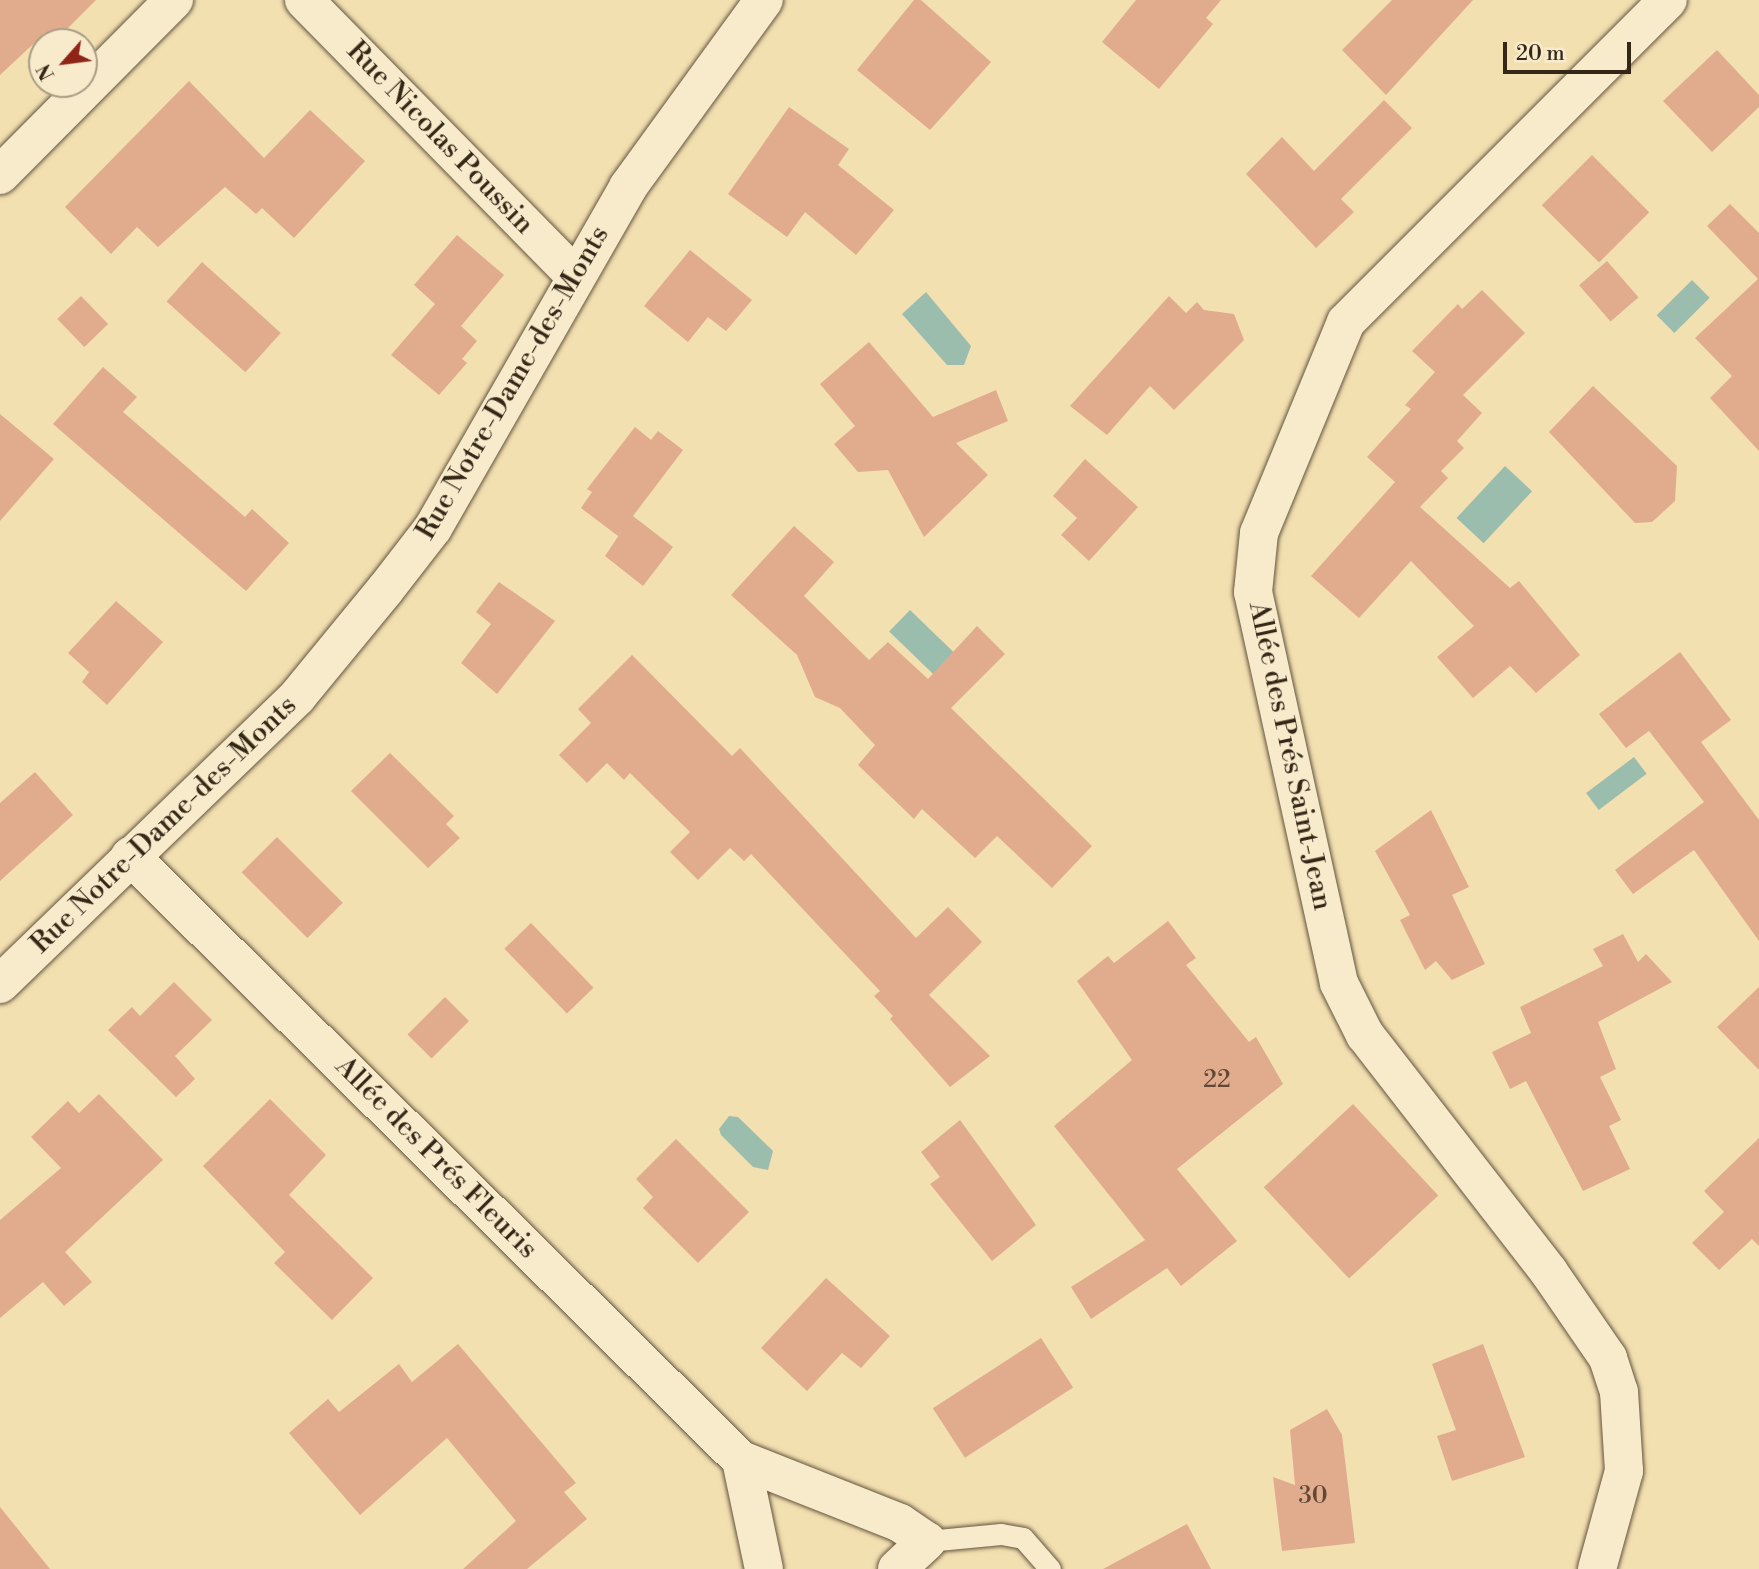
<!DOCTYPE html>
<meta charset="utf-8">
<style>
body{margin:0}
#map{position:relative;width:1759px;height:1569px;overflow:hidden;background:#f3e0b1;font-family:"Libre Bodoni",serif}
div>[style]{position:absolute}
.water>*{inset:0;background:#9bbdad;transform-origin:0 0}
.building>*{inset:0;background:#e1ab8e;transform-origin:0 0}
.roads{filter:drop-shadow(0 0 2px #64553e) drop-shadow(0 0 2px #64553e)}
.lane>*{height:21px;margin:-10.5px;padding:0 10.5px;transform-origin:10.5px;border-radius:10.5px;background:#f7ebcc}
.street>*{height:38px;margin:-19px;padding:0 19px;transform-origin:19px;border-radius:19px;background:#f7ebcc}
span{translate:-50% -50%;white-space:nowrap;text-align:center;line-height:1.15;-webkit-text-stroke:5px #f7ebcc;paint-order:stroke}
.number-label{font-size:24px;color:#604835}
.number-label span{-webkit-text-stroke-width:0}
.street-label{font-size:28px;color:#352717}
.north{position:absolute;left:28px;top:28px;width:70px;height:70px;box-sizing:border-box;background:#f7ebcc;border:2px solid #a99d84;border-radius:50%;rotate:242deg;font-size:19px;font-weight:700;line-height:28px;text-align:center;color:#352717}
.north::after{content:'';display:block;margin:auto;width:24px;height:32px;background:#8f2418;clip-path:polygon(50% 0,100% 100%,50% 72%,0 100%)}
.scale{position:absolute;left:1503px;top:42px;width:128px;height:32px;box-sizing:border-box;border:4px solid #352717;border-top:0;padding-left:9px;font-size:21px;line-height:24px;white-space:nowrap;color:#352717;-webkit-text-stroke:5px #f7ebcc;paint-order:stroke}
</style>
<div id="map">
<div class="water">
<div style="left:1692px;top:280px;width:25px;height:50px;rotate:45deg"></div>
<div style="clip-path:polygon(926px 292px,971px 346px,964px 365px,947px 365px,902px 314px)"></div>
<div style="left:1505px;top:466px;width:37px;height:71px;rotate:43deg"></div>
<div style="left:910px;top:610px;width:64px;height:30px;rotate:44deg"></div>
<div style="left:1634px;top:757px;width:21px;height:60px;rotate:53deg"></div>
<div style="clip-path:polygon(729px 1116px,738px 1117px,773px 1151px,768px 1170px,753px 1167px,721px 1135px,719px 1129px)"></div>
</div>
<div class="building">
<div style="clip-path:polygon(0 0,96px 0,54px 42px,45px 33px,0 75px)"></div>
<div style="clip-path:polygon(914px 0,921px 0,991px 62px,930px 130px,857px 70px)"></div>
<div style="clip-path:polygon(1136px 0,1221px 0,1206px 18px,1213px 24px,1159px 89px,1102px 42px)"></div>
<div style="clip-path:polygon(1392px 0,1473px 0,1386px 95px,1342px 50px)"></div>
<div style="clip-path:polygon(1717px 50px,1759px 95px,1759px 107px,1712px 152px,1663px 101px)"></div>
<div style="clip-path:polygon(189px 81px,264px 158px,310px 110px,365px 161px,294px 238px,262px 208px,256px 214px,225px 187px,158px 247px,137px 227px,111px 254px,65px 207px)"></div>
<div style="clip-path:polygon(1384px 100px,1412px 128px,1341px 199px,1354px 212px,1316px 248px,1246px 174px,1282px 137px,1314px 171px)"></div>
<div style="clip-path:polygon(789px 107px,849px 149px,838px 165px,894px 210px,856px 255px,805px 212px,787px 237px,728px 194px)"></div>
<div style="left:1592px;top:155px;width:81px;height:71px;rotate:45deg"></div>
<div style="clip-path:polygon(1730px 204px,1759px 233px,1759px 451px,1710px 398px,1732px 376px,1695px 338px,1758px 279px,1707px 226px)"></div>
<div style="clip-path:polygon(457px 235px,504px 275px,461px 326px,477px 341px,462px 359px,467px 363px,439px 395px,391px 355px,435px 304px,414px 285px)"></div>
<div style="clip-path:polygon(690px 250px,752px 300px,726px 331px,708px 317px,688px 342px,644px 306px)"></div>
<div style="left:1607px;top:261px;width:48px;height:37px;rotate:49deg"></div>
<div style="left:202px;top:262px;width:106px;height:53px;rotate:42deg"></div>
<div style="clip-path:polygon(1482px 290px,1525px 333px,1463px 395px,1482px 413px,1457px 441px,1464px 448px,1441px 471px,1448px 478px,1420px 507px,1510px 588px,1519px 581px,1580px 655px,1536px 693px,1510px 666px,1473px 698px,1437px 657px,1474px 626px,1411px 561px,1359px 618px,1311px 576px,1395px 482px,1367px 457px,1411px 409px,1405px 405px,1435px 372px,1412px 351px,1458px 304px,1462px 309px)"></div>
<div style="left:81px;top:296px;width:39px;height:33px;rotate:46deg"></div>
<div style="clip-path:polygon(1169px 296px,1186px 313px,1197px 302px,1204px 310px,1234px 314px,1244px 340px,1174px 410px,1150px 386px,1107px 435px,1070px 406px)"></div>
<div style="clip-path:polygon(869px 342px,933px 417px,996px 390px,1008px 421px,956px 443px,988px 475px,924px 537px,888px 470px,858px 472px,834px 444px,855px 426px,820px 384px)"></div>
<div style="clip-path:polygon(103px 367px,137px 397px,123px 412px,245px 517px,252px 509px,289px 543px,246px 591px,53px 424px)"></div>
<div style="clip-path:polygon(1593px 386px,1677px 466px,1675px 501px,1652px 522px,1635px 523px,1549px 432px)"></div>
<div style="clip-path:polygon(0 414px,54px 459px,0 521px)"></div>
<div style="clip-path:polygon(635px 427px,651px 440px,658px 431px,683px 450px,633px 516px,673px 547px,643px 586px,605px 556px,623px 529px,618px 536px,581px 508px,592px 492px,587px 489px)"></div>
<div style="clip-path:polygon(1085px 459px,1138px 507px,1089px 561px,1061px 535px,1077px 518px,1053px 496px)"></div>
<div style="clip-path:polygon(794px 526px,834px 562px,804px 596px,869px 660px,888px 642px,928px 679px,977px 626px,1005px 654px,951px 708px,1092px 846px,1052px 888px,997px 836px,975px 858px,922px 809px,914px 819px,858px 765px,875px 745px,840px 708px,815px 697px,797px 655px,731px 595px)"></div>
<div style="clip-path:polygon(499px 582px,555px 621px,497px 694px,461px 663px,491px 624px,476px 612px)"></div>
<div style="clip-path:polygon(116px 601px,163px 642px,107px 705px,82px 682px,89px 672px,68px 653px)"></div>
<div style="clip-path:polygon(1680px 652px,1731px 720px,1701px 742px,1759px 820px,1759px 941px,1694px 850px,1633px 894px,1615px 870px,1704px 802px,1649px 731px,1626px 748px,1599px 714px)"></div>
<div style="clip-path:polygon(632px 655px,732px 756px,740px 748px,916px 938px,948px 907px,982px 942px,929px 995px,990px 1056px,950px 1087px,890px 1019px,893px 1016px,874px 996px,880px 991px,751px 854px,744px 861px,730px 848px,698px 880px,670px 852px,690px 832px,630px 773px,624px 780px,607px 763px,587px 783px,559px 755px,591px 723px,578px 709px)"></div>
<div style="clip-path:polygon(390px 753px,454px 816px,446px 824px,460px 838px,428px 868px,351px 791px)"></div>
<div style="clip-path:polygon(35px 772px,73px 815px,0 881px,0 803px)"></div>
<div style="clip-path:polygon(1431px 810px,1469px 887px,1452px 895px,1485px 964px,1452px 980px,1436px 961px,1425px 970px,1400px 920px,1410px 915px,1375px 851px)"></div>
<div style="left:277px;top:837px;width:93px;height:50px;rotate:45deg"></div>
<div style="clip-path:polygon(1168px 921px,1196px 958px,1186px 965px,1249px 1042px,1256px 1037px,1283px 1084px,1177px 1169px,1237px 1241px,1181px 1286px,1167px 1268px,1091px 1319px,1071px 1287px,1145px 1240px,1054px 1126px,1132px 1060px,1077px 981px,1108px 956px,1114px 963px)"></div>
<div style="left:531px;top:923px;width:90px;height:37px;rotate:46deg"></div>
<div style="clip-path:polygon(1623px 934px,1638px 962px,1646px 954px,1672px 982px,1598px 1022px,1616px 1069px,1600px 1077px,1621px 1120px,1609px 1126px,1630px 1169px,1583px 1191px,1526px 1081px,1510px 1089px,1492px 1052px,1531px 1033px,1520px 1007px,1603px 966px,1593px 949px)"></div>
<div style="clip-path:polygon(174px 982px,212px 1020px,175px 1056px,195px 1079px,176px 1097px,108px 1030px,132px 1007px,140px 1016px)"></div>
<div style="clip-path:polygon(1759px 987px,1759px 1070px,1717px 1027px)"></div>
<div style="left:445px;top:997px;width:34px;height:53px;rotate:45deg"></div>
<div style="clip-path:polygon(99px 1094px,163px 1160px,65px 1252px,92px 1282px,64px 1306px,43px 1282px,0 1318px,0 1220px,61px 1168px,31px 1137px,68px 1101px,79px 1113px)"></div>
<div style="clip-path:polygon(270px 1099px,326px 1155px,289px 1195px,373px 1278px,332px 1320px,274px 1263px,285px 1252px,203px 1166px)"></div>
<div style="left:1353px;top:1104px;width:125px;height:122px;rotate:47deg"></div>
<div style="clip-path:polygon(960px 1120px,1036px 1225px,992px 1261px,930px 1184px,940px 1177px,921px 1152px)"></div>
<div style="clip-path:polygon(1759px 1138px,1759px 1246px,1752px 1239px,1719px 1270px,1692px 1243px,1724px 1212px,1704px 1191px)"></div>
<div style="clip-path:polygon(676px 1139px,749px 1212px,698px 1263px,643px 1208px,653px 1197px,636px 1179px)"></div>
<div style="clip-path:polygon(826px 1278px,890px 1336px,861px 1368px,842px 1353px,807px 1391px,761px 1348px)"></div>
<div style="left:1041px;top:1338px;width:59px;height:129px;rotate:57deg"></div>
<div style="clip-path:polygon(458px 1344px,576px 1483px,564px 1492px,587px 1519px,527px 1569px,463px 1569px,516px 1521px,447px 1438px,360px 1515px,289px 1433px,328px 1399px,339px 1412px,399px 1364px,412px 1382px)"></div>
<div style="clip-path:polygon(1483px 1344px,1525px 1457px,1452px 1481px,1437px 1436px,1456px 1430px,1432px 1364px)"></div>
<div style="clip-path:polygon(1327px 1409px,1342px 1435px,1355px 1543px,1282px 1551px,1273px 1477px,1295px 1485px,1290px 1430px)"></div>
<div style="clip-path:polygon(0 1507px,50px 1569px,0 1569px)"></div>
<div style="clip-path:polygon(1187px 1524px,1211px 1569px,1103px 1569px)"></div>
</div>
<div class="roads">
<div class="lane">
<div style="left:927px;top:1541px;width:74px;rotate:-5.4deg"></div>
<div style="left:1001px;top:1534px;width:22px;rotate:10deg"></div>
<div style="left:1023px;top:1538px;width:41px;rotate:48.9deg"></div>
</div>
<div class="street">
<div style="left:304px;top:0;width:387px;rotate:45.5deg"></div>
<div style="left:0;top:175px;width:247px;rotate:-45.2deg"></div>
<div style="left:130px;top:856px;width:859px;rotate:44.67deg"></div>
<div style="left:741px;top:1460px;width:171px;rotate:21.6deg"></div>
<div style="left:900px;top:1523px;width:32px;rotate:34deg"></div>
<div style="left:927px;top:1541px;width:41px;rotate:137deg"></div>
<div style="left:0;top:984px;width:413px;rotate:-44deg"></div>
<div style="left:297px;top:697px;width:139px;rotate:-50.6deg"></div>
<div style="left:385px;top:590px;width:78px;rotate:-52.3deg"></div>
<div style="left:433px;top:528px;width:393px;rotate:-60.2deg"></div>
<div style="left:628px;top:187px;width:231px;rotate:-54deg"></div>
<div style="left:741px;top:1460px;width:111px;rotate:78.1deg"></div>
<div style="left:1597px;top:1569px;width:102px;rotate:-74.6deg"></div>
<div style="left:1624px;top:1471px;width:79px;rotate:-93.6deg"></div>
<div style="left:1619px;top:1392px;width:36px;rotate:-108deg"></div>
<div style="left:1608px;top:1358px;width:104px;rotate:-124.5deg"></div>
<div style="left:1549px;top:1272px;width:300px;rotate:-127.8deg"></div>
<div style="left:1365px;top:1035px;width:58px;rotate:-116.6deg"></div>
<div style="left:1339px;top:983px;width:400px;rotate:-102.4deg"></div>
<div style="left:1253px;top:592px;width:59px;rotate:-84.2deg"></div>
<div style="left:1259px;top:533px;width:228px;rotate:-67.6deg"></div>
<div style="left:1346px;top:322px;width:455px;rotate:-45deg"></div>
</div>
</div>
<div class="number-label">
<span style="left:1217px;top:1081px">22</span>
<span style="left:1313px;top:1497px">30</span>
</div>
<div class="street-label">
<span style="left:440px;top:138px;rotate:46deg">Rue Nicolas Poussin</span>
<span style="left:513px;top:383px;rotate:-60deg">Rue Notre-Dame-des-Monts</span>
<span style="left:1290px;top:756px;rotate:78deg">Allée des Prés Saint-Jean</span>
<span style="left:164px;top:825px;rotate:-44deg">Rue Notre-Dame-des-Monts</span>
<span style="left:436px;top:1158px;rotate:45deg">Allée des Prés Fleuris</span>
</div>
<div class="north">N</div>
<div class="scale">20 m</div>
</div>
